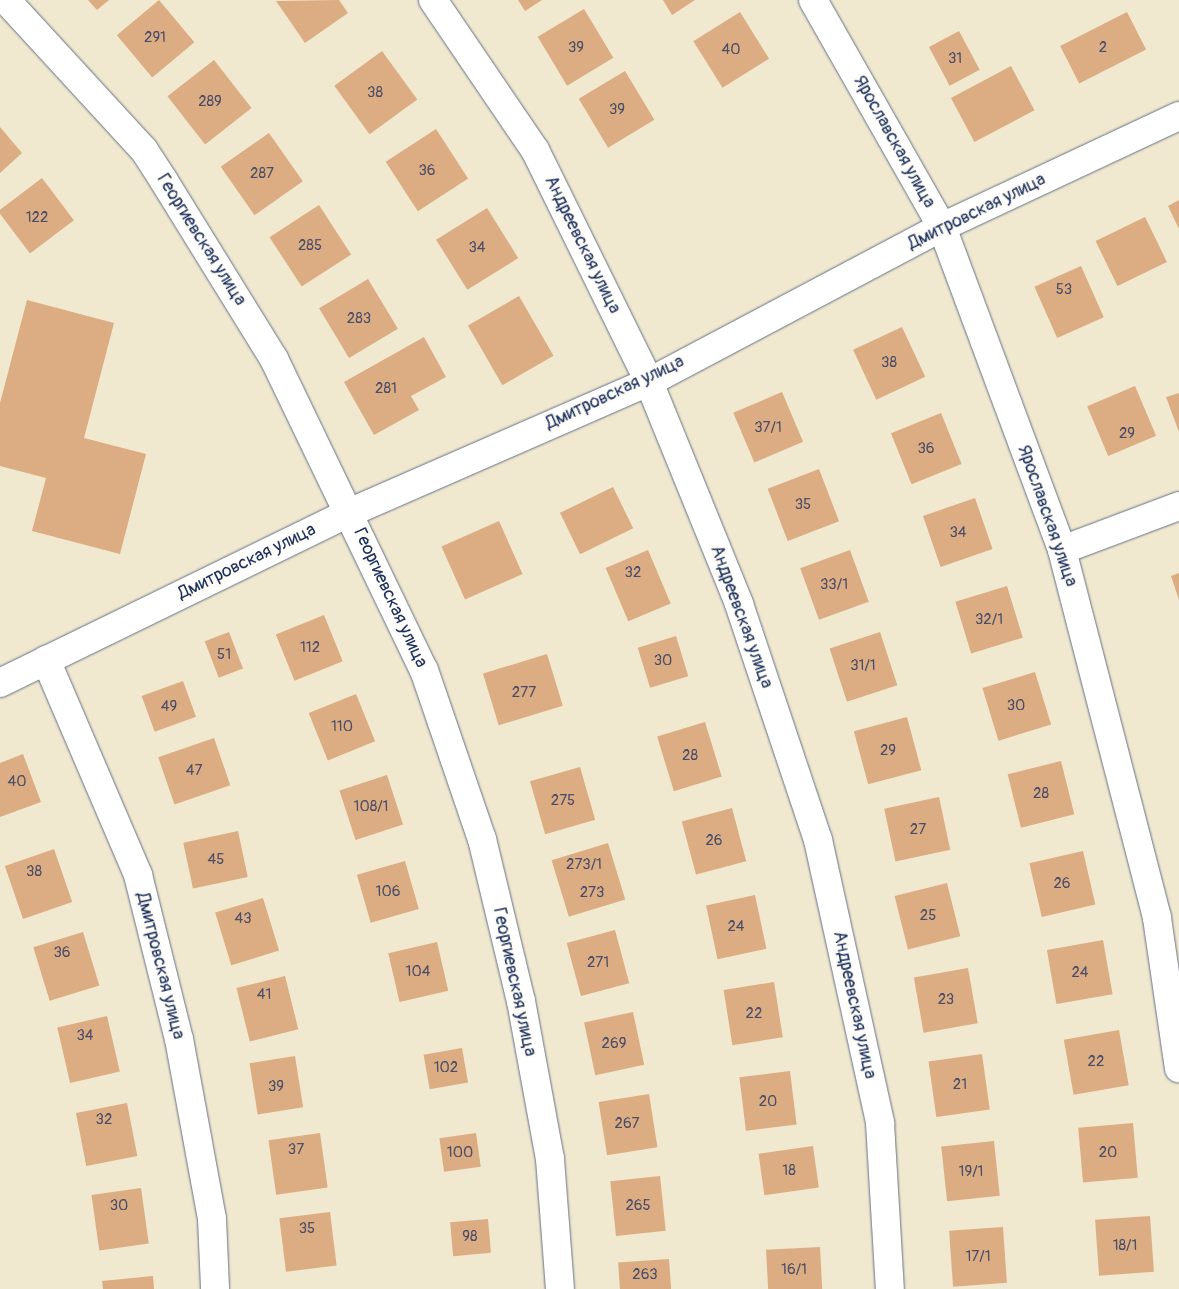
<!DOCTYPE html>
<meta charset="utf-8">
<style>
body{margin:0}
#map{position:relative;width:1179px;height:1289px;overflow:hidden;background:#f0e9cf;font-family:Pangolin,sans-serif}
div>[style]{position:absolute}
.building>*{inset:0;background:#dcac83;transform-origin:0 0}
.roads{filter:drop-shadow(0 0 1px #667086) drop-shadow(0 0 1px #667086)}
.street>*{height:28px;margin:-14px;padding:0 14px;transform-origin:14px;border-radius:14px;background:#fff}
span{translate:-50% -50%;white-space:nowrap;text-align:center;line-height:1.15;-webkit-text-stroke:5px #fdfcf7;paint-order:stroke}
.number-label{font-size:15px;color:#4b4e67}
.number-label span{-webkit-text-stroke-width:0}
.street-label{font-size:18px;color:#1b2f5e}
</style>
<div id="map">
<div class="building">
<div style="clip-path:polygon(88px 0,109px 0,97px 10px)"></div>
<div style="left:159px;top:0;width:55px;height:55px;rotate:50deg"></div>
<div style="clip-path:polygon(339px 0,348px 13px,305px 43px,276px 1px)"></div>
<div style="clip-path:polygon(518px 0,542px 0,525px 11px)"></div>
<div style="clip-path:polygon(663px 0,695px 0,672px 15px)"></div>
<div style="left:584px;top:9px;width:57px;height:54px;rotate:59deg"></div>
<div style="left:740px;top:12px;width:55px;height:55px;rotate:58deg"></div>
<div style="left:1127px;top:12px;width:42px;height:75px;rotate:63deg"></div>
<div style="left:959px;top:31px;width:44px;height:34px;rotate:62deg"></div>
<div style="left:382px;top:51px;width:60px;height:59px;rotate:54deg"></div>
<div style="left:214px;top:60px;width:61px;height:59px;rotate:52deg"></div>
<div style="left:1011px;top:66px;width:50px;height:68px;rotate:62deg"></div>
<div style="left:625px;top:71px;width:57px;height:54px;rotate:59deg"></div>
<div style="clip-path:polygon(0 127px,22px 153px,0 173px)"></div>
<div style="left:436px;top:129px;width:59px;height:60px;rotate:57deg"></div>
<div style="left:269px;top:133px;width:59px;height:59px;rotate:55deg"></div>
<div style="left:42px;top:178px;width:53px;height:55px;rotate:53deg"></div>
<div style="clip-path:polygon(1179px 200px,1179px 229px,1168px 206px)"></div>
<div style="left:319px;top:205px;width:59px;height:59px;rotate:57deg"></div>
<div style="left:487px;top:208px;width:59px;height:60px;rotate:58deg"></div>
<div style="left:1145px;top:217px;width:50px;height:55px;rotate:64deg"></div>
<div style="left:1081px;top:266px;width:56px;height:51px;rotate:66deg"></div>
<div style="left:368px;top:279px;width:58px;height:57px;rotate:59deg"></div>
<div style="left:519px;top:296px;width:69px;height:59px;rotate:60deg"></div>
<div style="clip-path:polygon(27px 300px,114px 323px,84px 438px,146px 454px,120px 554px,32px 531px,46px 478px,0 466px,0 403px)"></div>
<div style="left:902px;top:327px;width:55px;height:54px;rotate:65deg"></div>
<div style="clip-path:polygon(424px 337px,446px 377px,411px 396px,419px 410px,374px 435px,344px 382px)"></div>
<div style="left:1135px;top:386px;width:54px;height:52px;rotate:67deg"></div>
<div style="left:782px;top:392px;width:54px;height:53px;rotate:67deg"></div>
<div style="clip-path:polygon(1179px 393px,1179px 432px,1166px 397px)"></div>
<div style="left:941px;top:413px;width:55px;height:54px;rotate:68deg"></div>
<div style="left:819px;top:469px;width:56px;height:55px;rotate:69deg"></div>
<div style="left:613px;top:487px;width:46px;height:59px;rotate:64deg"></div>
<div style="left:975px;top:498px;width:54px;height:55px;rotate:71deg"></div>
<div style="left:499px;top:521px;width:58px;height:63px;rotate:66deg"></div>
<div style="left:648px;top:550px;width:58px;height:46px;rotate:67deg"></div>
<div style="left:850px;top:550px;width:55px;height:53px;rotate:70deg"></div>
<div style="clip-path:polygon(1179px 573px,1179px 600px,1171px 576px)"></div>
<div style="left:1007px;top:586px;width:54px;height:54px;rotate:73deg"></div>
<div style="left:324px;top:615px;width:50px;height:52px;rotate:68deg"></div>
<div style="left:229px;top:632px;width:39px;height:26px;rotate:69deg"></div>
<div style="left:880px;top:632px;width:56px;height:53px;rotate:72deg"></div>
<div style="left:676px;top:636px;width:42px;height:40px;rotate:73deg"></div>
<div style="left:547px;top:654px;width:54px;height:67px;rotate:73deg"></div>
<div style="left:1035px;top:672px;width:55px;height:55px;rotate:73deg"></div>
<div style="left:183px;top:681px;width:38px;height:44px;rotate:70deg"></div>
<div style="left:356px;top:694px;width:51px;height:51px;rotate:68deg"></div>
<div style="left:907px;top:717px;width:55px;height:55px;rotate:75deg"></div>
<div style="left:705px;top:722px;width:57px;height:50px;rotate:73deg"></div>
<div style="left:214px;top:738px;width:50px;height:59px;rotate:71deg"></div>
<div style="clip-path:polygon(23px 754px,41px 802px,0 817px,0 763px)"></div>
<div style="left:1061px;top:761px;width:55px;height:55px;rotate:76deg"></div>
<div style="left:580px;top:767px;width:55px;height:52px;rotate:74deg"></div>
<div style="left:387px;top:775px;width:52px;height:50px;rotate:72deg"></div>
<div style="left:939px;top:797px;width:54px;height:56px;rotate:78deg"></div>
<div style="left:732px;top:808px;width:55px;height:52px;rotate:75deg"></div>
<div style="left:238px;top:831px;width:47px;height:56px;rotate:78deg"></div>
<div style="left:608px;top:843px;width:59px;height:59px;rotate:73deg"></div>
<div style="left:54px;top:849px;width:56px;height:52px;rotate:71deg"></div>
<div style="left:1083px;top:851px;width:55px;height:55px;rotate:77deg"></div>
<div style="left:405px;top:861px;width:50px;height:50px;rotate:74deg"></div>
<div style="left:947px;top:883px;width:55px;height:54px;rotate:76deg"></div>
<div style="left:755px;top:895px;width:55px;height:50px;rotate:78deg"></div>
<div style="left:263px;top:898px;width:55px;height:50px;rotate:73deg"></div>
<div style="left:615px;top:930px;width:55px;height:50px;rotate:75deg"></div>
<div style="left:83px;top:932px;width:56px;height:52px;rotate:73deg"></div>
<div style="left:1103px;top:940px;width:55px;height:57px;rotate:80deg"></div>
<div style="left:437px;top:942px;width:50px;height:50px;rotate:77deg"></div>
<div style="left:968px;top:968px;width:56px;height:55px;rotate:80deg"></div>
<div style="left:285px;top:976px;width:55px;height:50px;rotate:76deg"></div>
<div style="left:774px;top:982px;width:56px;height:51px;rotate:81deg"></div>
<div style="left:633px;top:1012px;width:54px;height:50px;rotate:78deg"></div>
<div style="left:107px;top:1016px;width:57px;height:51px;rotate:77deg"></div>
<div style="left:1119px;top:1030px;width:56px;height:56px;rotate:80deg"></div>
<div style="left:462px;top:1048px;width:35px;height:39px;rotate:80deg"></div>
<div style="left:982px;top:1054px;width:56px;height:54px;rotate:82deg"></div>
<div style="left:295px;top:1056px;width:52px;height:46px;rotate:81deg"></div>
<div style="left:790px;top:1071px;width:54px;height:51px;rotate:83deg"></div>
<div style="left:649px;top:1094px;width:54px;height:51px;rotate:81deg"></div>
<div style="left:127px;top:1103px;width:54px;height:52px;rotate:79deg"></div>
<div style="left:1133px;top:1123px;width:55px;height:55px;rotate:85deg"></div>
<div style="left:320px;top:1133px;width:55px;height:52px;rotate:82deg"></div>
<div style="left:476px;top:1133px;width:34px;height:37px;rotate:82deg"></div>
<div style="left:994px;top:1141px;width:55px;height:53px;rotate:84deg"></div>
<div style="left:813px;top:1146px;width:42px;height:55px;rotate:82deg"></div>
<div style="left:660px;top:1176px;width:55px;height:50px;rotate:84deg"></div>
<div style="left:141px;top:1188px;width:56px;height:50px;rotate:82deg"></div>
<div style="left:330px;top:1212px;width:54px;height:51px;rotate:83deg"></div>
<div style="left:1150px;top:1216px;width:56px;height:55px;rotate:86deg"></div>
<div style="left:488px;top:1219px;width:34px;height:38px;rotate:85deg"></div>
<div style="left:1003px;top:1227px;width:56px;height:54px;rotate:86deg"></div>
<div style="left:820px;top:1247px;width:42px;height:54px;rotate:87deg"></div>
<div style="left:669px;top:1259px;width:30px;height:51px;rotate:86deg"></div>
<div style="clip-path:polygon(153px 1276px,154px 1289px,103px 1289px,102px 1281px)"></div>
</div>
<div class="roads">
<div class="street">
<div style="left:6px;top:0;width:204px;rotate:47.4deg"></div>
<div style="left:144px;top:150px;width:37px;rotate:57deg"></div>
<div style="left:164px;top:181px;width:209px;rotate:58.3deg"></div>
<div style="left:274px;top:359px;width:345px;rotate:64.3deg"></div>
<div style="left:424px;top:670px;width:179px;rotate:71.1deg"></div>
<div style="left:482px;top:839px;width:167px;rotate:76.5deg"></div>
<div style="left:521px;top:1001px;width:161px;rotate:79.6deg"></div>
<div style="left:550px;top:1159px;width:130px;rotate:85.6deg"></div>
<div style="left:433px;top:0;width:181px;rotate:55.8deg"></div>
<div style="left:535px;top:150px;width:258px;rotate:63.8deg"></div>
<div style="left:649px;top:382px;width:240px;rotate:67.9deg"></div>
<div style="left:739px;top:604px;width:249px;rotate:71.5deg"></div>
<div style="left:818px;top:840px;width:290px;rotate:77.6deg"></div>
<div style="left:880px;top:1123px;width:166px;rotate:86.6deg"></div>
<div style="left:813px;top:0;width:261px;rotate:60.4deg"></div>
<div style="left:942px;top:227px;width:345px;rotate:69.6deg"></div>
<div style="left:1062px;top:550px;width:380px;rotate:75.5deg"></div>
<div style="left:1157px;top:918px;width:152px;rotate:81.7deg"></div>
<div style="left:1062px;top:550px;width:125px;rotate:-20.6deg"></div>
<div style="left:46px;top:660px;width:234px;rotate:66.8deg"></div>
<div style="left:138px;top:875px;width:169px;rotate:76deg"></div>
<div style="left:179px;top:1039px;width:183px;rotate:79.6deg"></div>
<div style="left:212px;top:1219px;width:70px;rotate:87.5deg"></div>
<div style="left:0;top:683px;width:390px;rotate:-26deg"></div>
<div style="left:351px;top:512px;width:325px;rotate:-23.6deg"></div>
<div style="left:649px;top:382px;width:331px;rotate:-27.9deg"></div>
<div style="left:942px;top:227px;width:262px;rotate:-25.1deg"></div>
</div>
</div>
<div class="number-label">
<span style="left:155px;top:38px">291</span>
<span style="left:576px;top:48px">39</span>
<span style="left:1103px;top:48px">2</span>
<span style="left:731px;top:50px">40</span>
<span style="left:955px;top:59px">31</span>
<span style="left:375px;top:93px">38</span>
<span style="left:210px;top:102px">289</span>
<span style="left:617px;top:110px">39</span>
<span style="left:427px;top:171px">36</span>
<span style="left:262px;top:174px">287</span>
<span style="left:37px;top:218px">122</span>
<span style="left:310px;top:246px">285</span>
<span style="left:477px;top:248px">34</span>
<span style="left:1064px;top:290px">53</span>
<span style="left:359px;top:319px">283</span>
<span style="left:889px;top:363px">38</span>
<span style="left:386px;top:389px">281</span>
<span style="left:768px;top:428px">37/1</span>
<span style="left:1127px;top:434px">29</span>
<span style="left:926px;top:449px">36</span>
<span style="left:803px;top:505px">35</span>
<span style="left:958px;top:533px">34</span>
<span style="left:633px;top:573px">32</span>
<span style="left:834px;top:585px">33/1</span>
<span style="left:989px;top:620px">32/1</span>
<span style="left:310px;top:648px">112</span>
<span style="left:224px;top:655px">51</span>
<span style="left:663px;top:661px">30</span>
<span style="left:863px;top:666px">31/1</span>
<span style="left:524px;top:693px">277</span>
<span style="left:1016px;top:706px">30</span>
<span style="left:169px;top:707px">49</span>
<span style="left:342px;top:727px">110</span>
<span style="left:888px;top:751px">29</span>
<span style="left:690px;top:756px">28</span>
<span style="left:194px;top:771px">47</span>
<span style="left:17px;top:782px">40</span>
<span style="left:1041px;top:794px">28</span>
<span style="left:563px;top:801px">275</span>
<span style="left:371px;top:807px">108/1</span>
<span style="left:918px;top:830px">27</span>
<span style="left:714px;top:841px">26</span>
<span style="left:216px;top:860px">45</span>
<span style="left:584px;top:865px">273/1</span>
<span style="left:34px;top:872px">38</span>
<span style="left:1062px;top:884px">26</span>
<span style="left:388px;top:892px">106</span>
<span style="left:592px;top:893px">273</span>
<span style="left:928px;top:916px">25</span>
<span style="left:243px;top:919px">43</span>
<span style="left:736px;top:927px">24</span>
<span style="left:62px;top:953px">36</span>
<span style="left:598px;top:963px">271</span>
<span style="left:418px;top:972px">104</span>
<span style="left:1080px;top:973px">24</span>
<span style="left:264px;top:995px">41</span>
<span style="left:946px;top:1000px">23</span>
<span style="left:754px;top:1014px">22</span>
<span style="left:85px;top:1036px">34</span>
<span style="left:614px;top:1044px">269</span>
<span style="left:1096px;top:1062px">22</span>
<span style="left:446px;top:1068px">102</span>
<span style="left:960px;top:1085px">21</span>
<span style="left:276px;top:1087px">39</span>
<span style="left:768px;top:1102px">20</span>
<span style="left:104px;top:1120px">32</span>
<span style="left:627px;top:1124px">267</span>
<span style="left:296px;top:1150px">37</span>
<span style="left:460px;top:1153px">100</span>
<span style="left:1108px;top:1153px">20</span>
<span style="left:789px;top:1171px">18</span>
<span style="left:971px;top:1172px">19/1</span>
<span style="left:119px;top:1206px">30</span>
<span style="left:638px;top:1206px">265</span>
<span style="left:307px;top:1229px">35</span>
<span style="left:470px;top:1237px">98</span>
<span style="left:1125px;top:1246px">18/1</span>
<span style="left:978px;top:1257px">17/1</span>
<span style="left:794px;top:1270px">16/1</span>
<span style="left:645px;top:1275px">263</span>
</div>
<div class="street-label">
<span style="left:894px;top:142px;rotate:61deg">Ярославская улица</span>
<span style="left:977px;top:212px;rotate:-26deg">Дмитровская улица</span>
<span style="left:201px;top:240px;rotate:58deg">Георгиевская улица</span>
<span style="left:582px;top:245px;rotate:64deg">Андреевская улица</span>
<span style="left:615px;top:393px;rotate:-25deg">Дмитровская улица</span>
<span style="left:1047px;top:516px;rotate:71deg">Ярославская улица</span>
<span style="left:247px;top:562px;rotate:-26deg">Дмитровская улица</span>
<span style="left:390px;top:598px;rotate:65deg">Георгиевская улица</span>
<span style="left:741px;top:617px;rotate:70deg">Андреевская улица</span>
<span style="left:160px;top:966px;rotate:76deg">Дмитровская улица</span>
<span style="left:514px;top:982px;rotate:78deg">Георгиевская улица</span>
<span style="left:854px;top:1005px;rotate:78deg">Андреевская улица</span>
</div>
</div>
